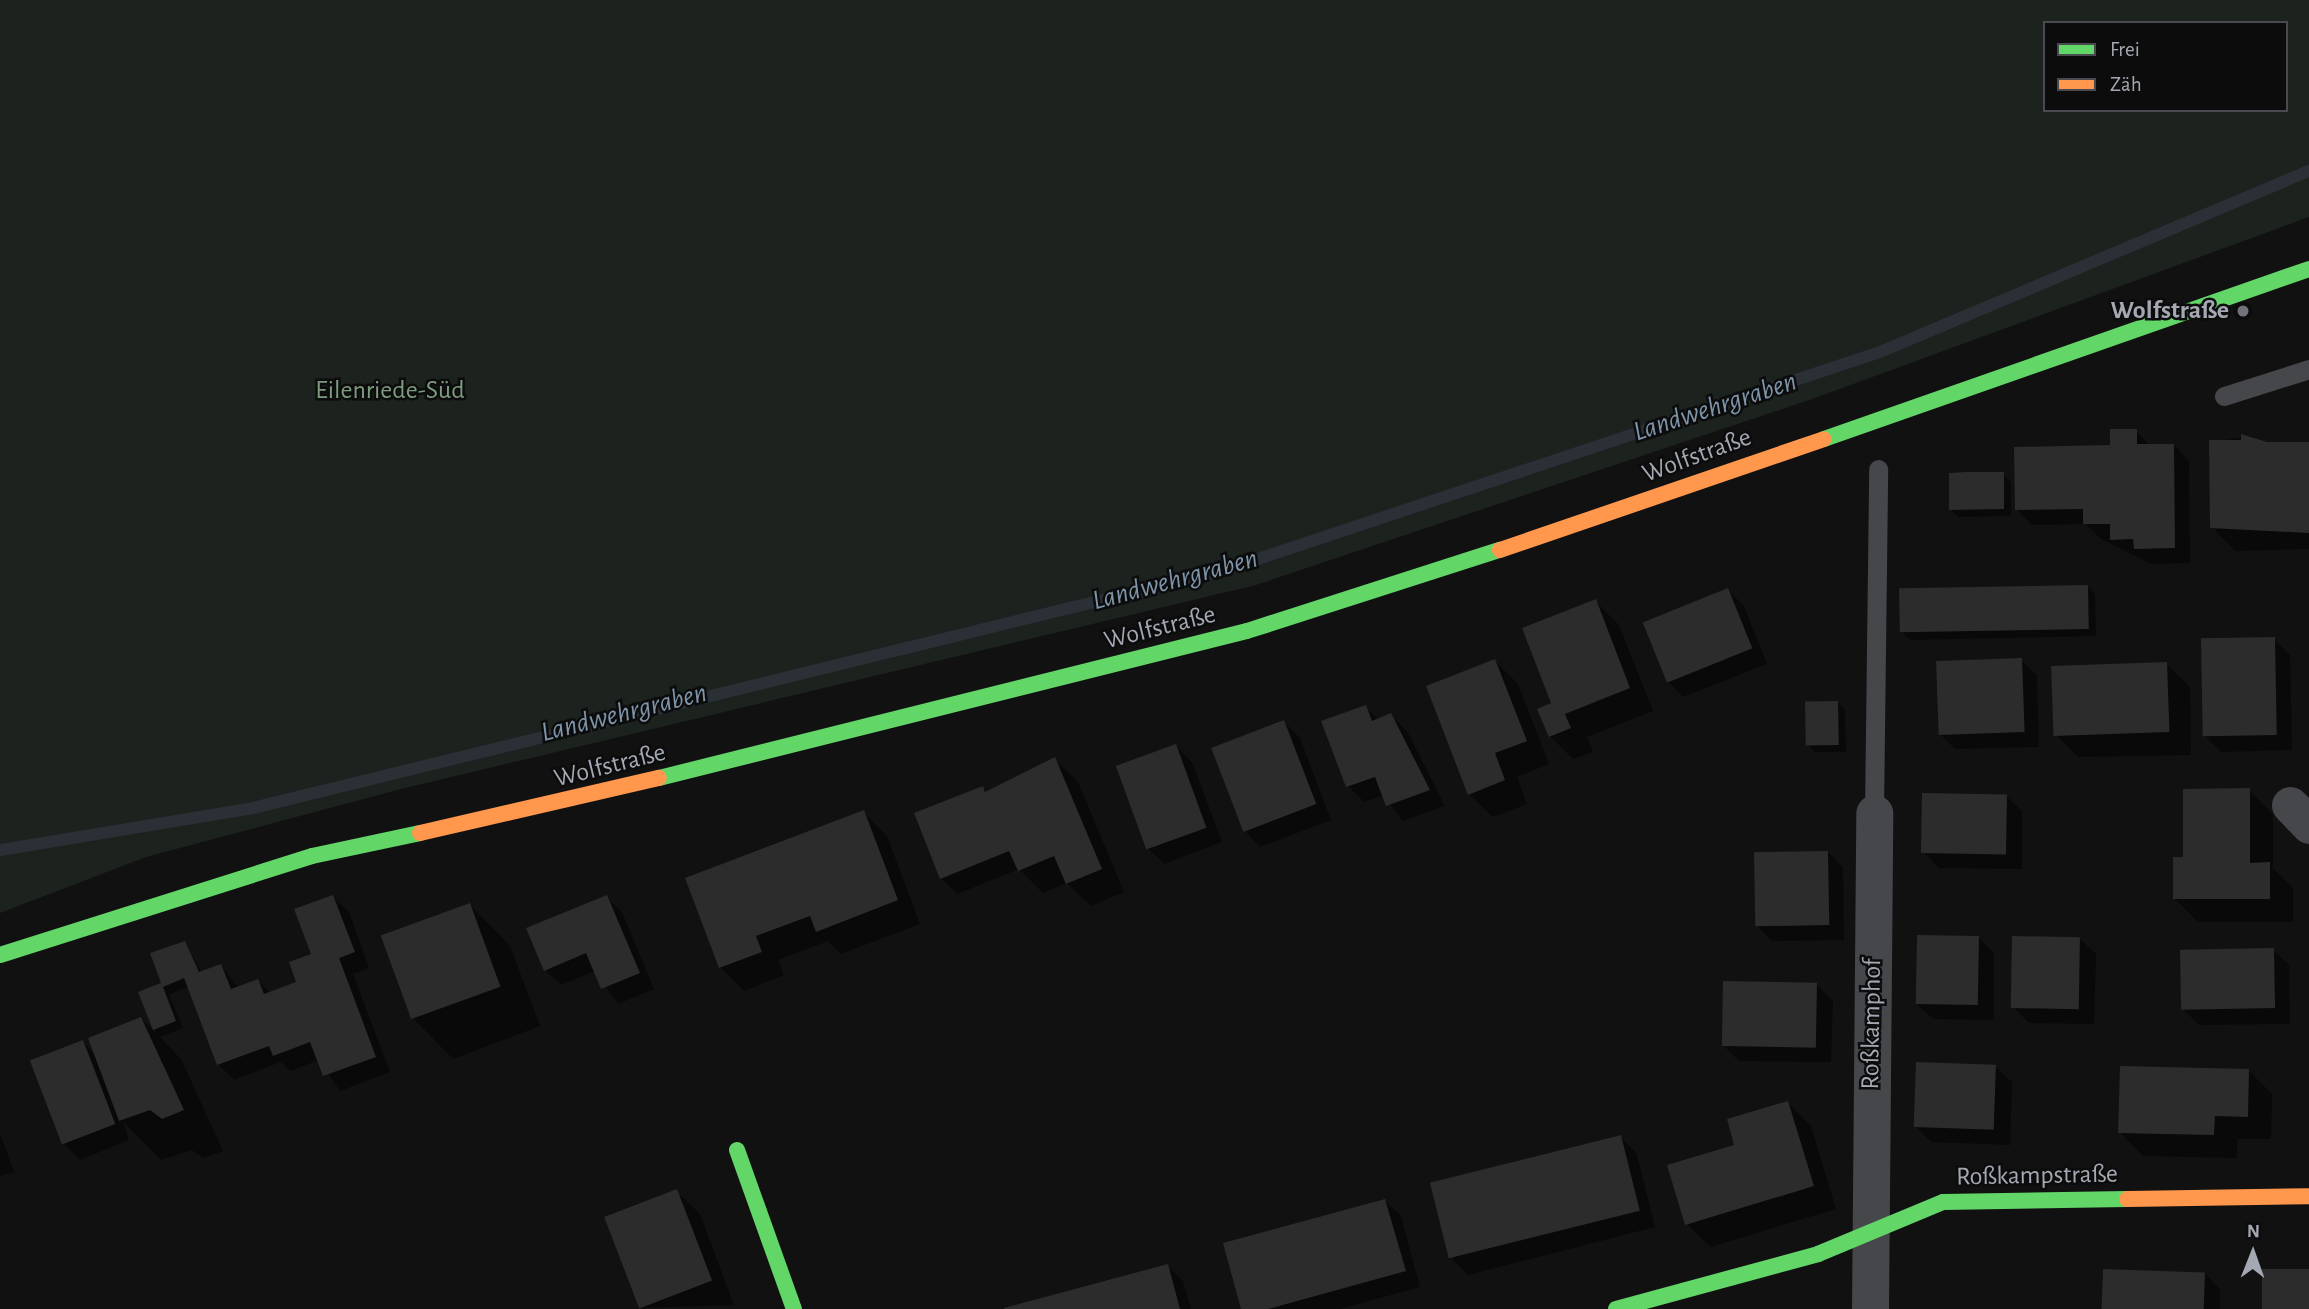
<!DOCTYPE html>
<meta charset="utf-8">
<style>
body{margin:0}
#map{position:relative;width:2309px;height:1309px;overflow:hidden;background:#111112;font-family:"Alegreya Sans",sans-serif}
div>[style]{position:absolute}
.green>*{inset:0;background:#1c221d}
.shadow>*{inset:0;background:#0007}
.stream>*{height:12px;margin:-6px;padding:0 6px;transform-origin:6px;border-radius:6px;background:#2a3036}
.building>*{inset:0;background:#2c2c2d;transform-origin:0 0}
.lane>*{height:19px;margin:-9.5px;padding:0 9.5px;transform-origin:9.5px;border-radius:9.5px;background:#46474b}
.street>*{height:37px;margin:-18.5px;padding:0 18.5px;transform-origin:18.5px;border-radius:18.5px;background:#46474b}
.fast>*{height:16px;margin:-8px;padding:0 8px;transform-origin:8px;border-radius:8px;background:#63d668}
.slow>*{height:16px;margin:-8px;padding:0 8px;transform-origin:8px;border-radius:8px;background:#ff974d}
.dots>*{width:19px;height:19px;translate:-50% -50%;box-sizing:border-box;border:4px solid #0c0c0d;border-radius:50%}
span{translate:-50% -50%;white-space:nowrap;text-align:center;line-height:1.15;-webkit-text-stroke:5px #0c0c0d;paint-order:stroke}
.poi-label{font-size:26px;color:#a4a8b2;font-weight:700}
.right{translate:-100% -50%;text-align:right}
.park-label{font-size:26px;color:#7d9b7f}
.street-label{font-size:26px;color:#a4a8b2}
.water-label{font-size:28px;color:#7e94a9;font-style:italic}
.legend{position:absolute;left:2043px;top:21px;width:245px;height:91px;box-sizing:border-box;background:#0c0c0d;border:2px solid #494a4f;margin:0;padding:9px 12px;list-style:none;font-size:21px;color:#a4a8b2}
.legend li{display:flex;align-items:center;gap:14px;height:35px}
.legend b{width:35px;border:2px solid #494a4f}
.north{position:absolute;left:2218px;top:1218px;width:70px;height:70px;-webkit-text-stroke:5px #0c0c0d;paint-order:stroke;rotate:1deg;font-size:19px;font-weight:700;line-height:28px;text-align:center;color:#a4a8b2}
.north::after{content:'';display:block;margin:auto;width:24px;height:32px;background:#a4a8b2;clip-path:polygon(50% 0,100% 100%,50% 72%,0 100%)}
</style>
<div id="map">
<div class="green">
<div style="clip-path:polygon(evenodd,0 0,2309px 0,2309px 217px,1818px 397px,1256px 585px,401px 789px,146px 857px,0 913px,0 0,2045px 23px,2286px 23px,2286px 110px,2045px 110px,2045px 23px)"></div>
</div>
<div class="shadow">
<div style="clip-path:polygon(2136px 431px,2151px 446px,2174px 445px,2189px 461px,2190px 563px,2151px 564px,2101px 539px,2086px 524px,2032px 525px,2016px 509px)"></div>
<div style="clip-path:polygon(2250px 436px,2267px 444px,2309px 444px,2309px 549px,2235px 551px,2212px 527px,2211px 442px)"></div>
<div style="clip-path:polygon(2003px 474px,2011px 482px,2011px 516px,1958px 517px,1951px 509px)"></div>
<div style="clip-path:polygon(2087px 586px,2095px 594px,2096px 636px,1910px 640px,1902px 632px)"></div>
<div style="clip-path:polygon(1728px 590px,1744px 606px,1767px 664px,1683px 697px,1667px 681px)"></div>
<div style="clip-path:polygon(1595px 601px,1619px 625px,1653px 711px,1587px 737px,1593px 752px,1573px 759px,1550px 736px,1554px 704px)"></div>
<div style="clip-path:polygon(2274px 639px,2290px 655px,2292px 750px,2221px 752px,2205px 736px)"></div>
<div style="clip-path:polygon(2021px 660px,2037px 675px,2039px 747px,1955px 749px,1939px 733px)"></div>
<div style="clip-path:polygon(1495px 661px,1518px 684px,1549px 764px,1517px 777px,1527px 804px,1493px 817px,1469px 794px)"></div>
<div style="clip-path:polygon(2166px 664px,2190px 687px,2191px 755px,2078px 757px,2055px 734px)"></div>
<div style="clip-path:polygon(1838px 702px,1845px 710px,1846px 752px,1815px 752px,1808px 745px)"></div>
<div style="clip-path:polygon(1365px 707px,1379px 720px,1391px 715px,1407px 731px,1445px 806px,1403px 821px,1383px 795px,1364px 802px,1348px 786px)"></div>
<div style="clip-path:polygon(1284px 722px,1300px 738px,1331px 820px,1260px 847px,1245px 831px)"></div>
<div style="clip-path:polygon(1176px 746px,1192px 762px,1222px 842px,1164px 864px,1148px 848px)"></div>
<div style="clip-path:polygon(1054px 759px,1078px 782px,1124px 892px,1091px 906px,1067px 883px,1043px 893px,1019px 869px,957px 894px,941px 878px,983px 788px,987px 792px)"></div>
<div style="clip-path:polygon(2249px 790px,2273px 814px,2273px 868px,2293px 888px,2293px 922px,2198px 922px,2175px 899px,2184px 859px)"></div>
<div style="clip-path:polygon(2006px 796px,2022px 811px,2022px 869px,1939px 868px,1924px 852px)"></div>
<div style="clip-path:polygon(863px 812px,887px 836px,920px 924px,841px 954px,828px 941px,778px 960px,784px 975px,744px 991px,720px 967px)"></div>
<div style="clip-path:polygon(1828px 852px,1843px 868px,1844px 940px,1772px 941px,1757px 926px)"></div>
<div style="clip-path:polygon(333px 897px,349px 912px,369px 968px,353px 974px,390px 1072px,340px 1091px,319px 1060px,290px 1071px,281px 1062px,234px 1080px,218px 1064px,189px 986px,169px 995px,183px 1028px,160px 1037px,181px 1059px,223px 1151px,203px 1158px,192px 1150px,161px 1160px,123px 1122px,129px 1140px,80px 1160px,64px 1144px,83px 1042px,96px 1055px,141px 1019px,157px 1034px,140px 993px,163px 984px,185px 943px,202px 973px,221px 966px,239px 988px,258px 981px,271px 993px,299px 983px)"></div>
<div style="clip-path:polygon(606px 897px,622px 912px,654px 989px,618px 1004px,595px 971px,561px 985px,545px 970px)"></div>
<div style="clip-path:polygon(470px 905px,510px 946px,540px 1026px,453px 1059px,413px 1018px)"></div>
<div style="clip-path:polygon(1979px 938px,1994px 953px,1994px 1020px,1933px 1019px,1917px 1004px)"></div>
<div style="clip-path:polygon(2080px 939px,2096px 954px,2094px 1024px,2029px 1023px,2013px 1007px)"></div>
<div style="clip-path:polygon(2273px 950px,2289px 965px,2290px 1024px,2199px 1025px,2183px 1009px)"></div>
<div style="clip-path:polygon(1817px 985px,1833px 1001px,1831px 1062px,1739px 1061px,1723px 1045px)"></div>
<div style="clip-path:polygon(1996px 1067px,2012px 1082px,2010px 1145px,1931px 1142px,1915px 1126px)"></div>
<div style="clip-path:polygon(2249px 1071px,2272px 1094px,2271px 1139px,2237px 1139px,2237px 1158px,2143px 1156px,2120px 1132px)"></div>
<div style="clip-path:polygon(1788px 1103px,1811px 1126px,1836px 1209px,1710px 1247px,1687px 1224px)"></div>
<div style="clip-path:polygon(0 1133px,14px 1172px,0 1176px)"></div>
<div style="clip-path:polygon(1620px 1137px,1636px 1152px,1655px 1227px,1468px 1275px,1452px 1259px)"></div>
<div style="clip-path:polygon(676px 1191px,700px 1214px,734px 1305px,640px 1308px)"></div>
<div style="clip-path:polygon(1385px 1201px,1401px 1216px,1420px 1287px,1340px 1309px,1243px 1309px)"></div>
<div style="clip-path:polygon(1168px 1266px,1183px 1281px,1191px 1309px,1007px 1309px)"></div>
<div style="clip-path:polygon(2205px 1273px,2220px 1289px,2220px 1309px,2104px 1309px)"></div>
</div>
<div class="stream">
<div style="left:0;top:850px;width:252px;rotate:-9.4deg"></div>
<div style="left:249px;top:809px;width:1005px;rotate:-13.76deg"></div>
<div style="left:1225px;top:570px;width:690px;rotate:-18.41deg"></div>
<div style="left:1880px;top:352px;width:466px;rotate:-22.9deg"></div>
</div>
<div class="building">
<div style="clip-path:polygon(2110px 429px,2137px 429px,2137px 444px,2174px 444px,2175px 548px,2134px 549px,2133px 539px,2110px 540px,2110px 524px,2083px 524px,2083px 509px,2015px 510px,2014px 447px,2110px 445px)"></div>
<div style="clip-path:polygon(2241px 434px,2267px 442px,2309px 442px,2309px 533px,2210px 528px,2209px 440px,2241px 440px)"></div>
<div style="clip-path:polygon(1967px 472px,2004px 472px,2004px 509px,1949px 510px,1949px 473px)"></div>
<div style="left:2088px;top:585px;width:44px;height:189px;rotate:89deg"></div>
<div style="left:1728px;top:588px;width:65px;height:92px;rotate:68deg"></div>
<div style="clip-path:polygon(1596px 599px,1630px 688px,1565px 714px,1571px 728px,1549px 737px,1537px 709px,1551px 703px,1522px 628px)"></div>
<div style="left:2275px;top:637px;width:98px;height:74px;rotate:89deg"></div>
<div style="left:2022px;top:658px;width:74px;height:86px;rotate:88deg"></div>
<div style="clip-path:polygon(1495px 659px,1527px 741px,1495px 753px,1505px 780px,1468px 795px,1426px 686px)"></div>
<div style="left:2167px;top:662px;width:70px;height:116px;rotate:88deg"></div>
<div style="left:1838px;top:701px;width:44px;height:33px;rotate:89deg"></div>
<div style="clip-path:polygon(1366px 705px,1372px 721px,1391px 713px,1430px 790px,1386px 806px,1375px 777px,1346px 787px,1321px 721px)"></div>
<div style="left:1284px;top:720px;width:90px;height:78px;rotate:69deg"></div>
<div style="left:1176px;top:744px;width:89px;height:64px;rotate:70deg"></div>
<div style="clip-path:polygon(1055px 757px,1102px 869px,1066px 884px,1054px 856px,1018px 871px,1009px 851px,940px 879px,914px 813px,983px 786px,985px 792px)"></div>
<div style="clip-path:polygon(2250px 788px,2250px 863px,2270px 862px,2270px 899px,2173px 899px,2173px 857px,2183px 857px,2183px 789px)"></div>
<div style="left:1922px;top:793px;width:85px;height:60px;rotate:1deg"></div>
<div style="clip-path:polygon(864px 810px,898px 900px,816px 932px,810px 916px,756px 936px,762px 952px,719px 968px,685px 878px)"></div>
<div style="left:1828px;top:851px;width:74px;height:74px;rotate:89deg"></div>
<div style="clip-path:polygon(333px 895px,355px 952px,339px 958px,376px 1057px,323px 1076px,310px 1042px,273px 1056px,269px 1046px,217px 1065px,184px 978px,163px 987px,176px 1021px,153px 1030px,138px 992px,161px 983px,150px 953px,185px 941px,199px 972px,221px 964px,231px 989px,258px 979px,264px 994px,296px 982px,289px 962px,311px 954px,294px 909px)"></div>
<div style="clip-path:polygon(607px 895px,640px 973px,601px 989px,586px 953px,544px 971px,526px 928px)"></div>
<div style="left:470px;top:903px;width:89px;height:95px;rotate:70deg"></div>
<div style="left:1917px;top:935px;width:62px;height:69px;rotate:1deg"></div>
<div style="left:2012px;top:936px;width:68px;height:72px;rotate:1deg"></div>
<div style="left:2274px;top:948px;width:60px;height:94px;rotate:89deg"></div>
<div style="left:1723px;top:981px;width:94px;height:65px;rotate:1deg"></div>
<div style="clip-path:polygon(141px 1017px,184px 1110px,162px 1119px,150px 1110px,119px 1121px,88px 1038px)"></div>
<div style="left:83px;top:1040px;width:90px;height:57px;rotate:69deg"></div>
<div style="left:1916px;top:1062px;width:80px;height:65px;rotate:2deg"></div>
<div style="clip-path:polygon(2120px 1066px,2249px 1069px,2248px 1117px,2215px 1116px,2214px 1135px,2118px 1133px)"></div>
<div style="clip-path:polygon(1788px 1101px,1814px 1186px,1685px 1225px,1667px 1165px,1734px 1145px,1727px 1119px)"></div>
<div style="left:1621px;top:1135px;width:78px;height:197px;rotate:76deg"></div>
<div style="left:677px;top:1189px;width:98px;height:78px;rotate:69deg"></div>
<div style="clip-path:polygon(1385px 1199px,1406px 1271px,1268px 1309px,1241px 1309px,1223px 1243px)"></div>
<div style="clip-path:polygon(1168px 1264px,1180px 1309px,1004px 1309px,1004px 1308px)"></div>
<div style="left:2103px;top:1269px;width:102px;height:40px;rotate:2deg"></div>
<div style="left:2309px;top:1269px;width:40px;height:47px;rotate:90deg"></div>
</div>
<div class="lane">
<div style="left:2224px;top:396px;width:89px;rotate:-17.6deg"></div>
<div style="left:1874px;top:813px;width:344px;rotate:-89.3deg"></div>
</div>
<div class="street">
<div style="left:2290px;top:805px;width:28px;rotate:46deg"></div>
<div style="left:1870px;top:1309px;width:496px;rotate:-89.5deg"></div>
</div>
<div class="fast">
<div style="left:1824px;top:439px;width:514px;rotate:-19.32deg"></div>
<div style="left:659px;top:778px;width:606px;rotate:-14.04deg"></div>
<div style="left:1247px;top:631px;width:266px;rotate:-17.8deg"></div>
<div style="left:0;top:955px;width:327px;rotate:-17.6deg"></div>
<div style="left:312px;top:856px;width:110px;rotate:-12deg"></div>
<div style="left:737px;top:1150px;width:169px;rotate:70.3deg"></div>
<div style="left:1616px;top:1309px;width:209px;rotate:-15.2deg"></div>
<div style="left:1818px;top:1254px;width:135px;rotate:-22.6deg"></div>
<div style="left:1943px;top:1202px;width:184px;rotate:-0.9deg"></div>
</div>
<div class="slow">
<div style="left:1500px;top:550px;width:342px;rotate:-18.9deg"></div>
<div style="left:420px;top:833px;width:245px;rotate:-13deg"></div>
<div style="left:2127px;top:1199px;width:182px;rotate:-0.9deg"></div>
</div>
<div class="dots">
<div style="left:2243px;top:311px;background:#71737a"></div>
</div>
<div class="poi-label">
<span class="right" style="left:2229px;top:311px">Wolfstraße</span>
</div>
<div class="park-label">
<span style="left:390px;top:391px">Eilenriede-Süd</span>
</div>
<div class="street-label">
<span style="left:1697px;top:456px;rotate:-20deg">Wolfstraße</span>
<span style="left:1160px;top:628px;rotate:-14deg">Wolfstraße</span>
<span style="left:610px;top:766px;rotate:-14deg">Wolfstraße</span>
<span style="left:1872px;top:1024px;rotate:-89deg">Roßkamphof</span>
<span style="left:2037px;top:1176px;rotate:-1deg">Roßkampstraße</span>
</div>
<div class="water-label">
<span style="left:1715px;top:407px;rotate:-18deg">Landwehrgraben</span>
<span style="left:1175px;top:580px;rotate:-15deg">Landwehrgraben</span>
<span style="left:624px;top:713px;rotate:-14deg">Landwehrgraben</span>
</div>
<ul class="legend">
<li><b style="height:9px;background:#63d668"></b>Frei</li>
<li><b style="height:9px;background:#ff974d"></b>Zäh</li>
</ul>
<div class="north">N</div>
</div>
